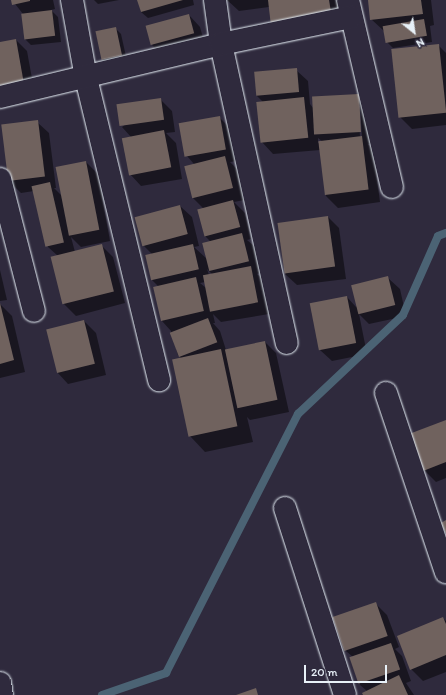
<!DOCTYPE html>
<style>
body{margin:0}
#map{position:relative;width:446px;height:695px;overflow:hidden;background:#2f2a3d;font-family:Itim,sans-serif}
div>[style]{position:absolute}
.shadow>*{inset:0;background:#0007}
.stream>*{height:8px;margin:-4px;padding:0 4px;transform-origin:4px;border-radius:4px;background:#4b6374}
.building>*{inset:0;background:#70625e;transform-origin:0 0}
.roads{filter:drop-shadow(0 0 1px #e8f1f8) drop-shadow(0 0 1px #e8f1f8)}
.street>*{height:22px;margin:-11px;padding:0 11px;transform-origin:11px;border-radius:11px;background:#2f2a3d}
span{translate:-50% -50%;white-space:nowrap;text-align:center;line-height:1.15;-webkit-text-stroke:3.5px #2f2a3d;paint-order:stroke}
.north{position:absolute;left:394px;top:12px;width:40px;height:40px;-webkit-text-stroke:3px #2f2a3d;paint-order:stroke;rotate:150deg;font-size:11px;font-weight:700;line-height:16px;text-align:center;color:#e8f1f8}
.north::after{content:'';display:block;margin:auto;width:14px;height:18px;background:#e8f1f8;clip-path:polygon(50% 0,100% 100%,50% 72%,0 100%)}
.scale{position:absolute;left:304px;top:665px;width:83px;height:18px;box-sizing:border-box;border:2px solid #e8f1f8;border-top:0;padding-left:5px;font-size:12px;line-height:14px;white-space:nowrap;color:#e8f1f8;-webkit-text-stroke:3px #2f2a3d;paint-order:stroke}
</style>
<div id="map">
<div class="shadow">
<div style="clip-path:polygon(12px 0,53px 0,55px 9px,51px 10px,58px 17px,61px 42px,31px 45px,25px 39px,23px 14px)"></div>
<div style="clip-path:polygon(94px 0,119px 0,98px 4px)"></div>
<div style="clip-path:polygon(138px 0,193px 0,194px 5px,148px 18px,141px 12px)"></div>
<div style="clip-path:polygon(227px 0,335px 0,340px 5px,343px 29px,269px 7px,239px 11px)"></div>
<div style="clip-path:polygon(369px 0,431px 0,434px 25px,430px 26px,432px 42px,393px 48px,387px 42px,384px 31px,371px 19px)"></div>
<div style="clip-path:polygon(189px 15px,200px 27px,205px 45px,164px 57px,152px 45px)"></div>
<div style="clip-path:polygon(115px 28px,121px 34px,127px 61px,108px 65px,102px 59px,96px 32px)"></div>
<div style="clip-path:polygon(16px 40px,27px 51px,35px 95px,0 97px,0 43px)"></div>
<div style="clip-path:polygon(438px 45px,446px 53px,446px 125px,412px 129px,400px 117px)"></div>
<div style="clip-path:polygon(evenodd,296px 70px,308px 81px,310px 104px,313px 108px,358px 95px,370px 106px,372px 144px,368px 144px,373px 149px,380px 202px,338px 208px,326px 196px,320px 150px,273px 154px,262px 142px,264px 103px,256px 95px,296px 70px,358px 106px,360px 106px,362px 137px,360px 137px,358px 106px,296px 70px,318px 138px,323px 142px,318px 143px,318px 138px)"></div>
<div style="clip-path:polygon(160px 99px,172px 111px,175px 132px,166px 133px,176px 143px,182px 179px,141px 186px,130px 174px,123px 138px,131px 137px,122px 127px)"></div>
<div style="clip-path:polygon(evenodd,219px 117px,231px 129px,237px 161px,230px 162px,237px 169px,244px 200px,234px 202px,245px 213px,251px 239px,247px 240px,254px 246px,260px 273px,257px 274px,263px 279px,269px 314px,221px 322px,213px 314px,215px 323px,213px 323px,220px 331px,226px 350px,265px 342px,276px 353px,289px 412px,250px 420px,247px 417px,253px 442px,205px 452px,190px 436px,181px 358px,178px 355px,171px 331px,162px 321px,159px 287px,152px 280px,153px 255px,144px 246px,180px 206px,192px 217px,199px 246px,194px 247px,207px 259px,212px 243px,204px 235px,203px 208px,193px 198px,194px 164px,187px 156px,219px 117px,207px 269px,213px 275px,209px 275px,207px 269px,219px 117px,205px 282px,206px 288px,200px 283px,205px 282px)"></div>
<div style="clip-path:polygon(37px 122px,49px 133px,56px 188px,54px 188px,62px 196px,86px 162px,98px 174px,110px 241px,81px 247px,71px 237px,75px 252px,102px 246px,113px 257px,125px 303px,76px 316px,64px 304px,58px 256px,48px 247px,34px 191px,21px 193px,9px 181px)"></div>
<div style="clip-path:polygon(328px 217px,339px 228px,346px 279px,297px 285px,285px 274px)"></div>
<div style="clip-path:polygon(0 270px,7px 300px,0 301px)"></div>
<div style="clip-path:polygon(388px 278px,400px 289px,406px 316px,369px 324px,359px 314px,367px 354px,332px 361px,320px 350px,347px 297px,356px 307px)"></div>
<div style="clip-path:polygon(0 304px,12px 316px,25px 372px,0 378px)"></div>
<div style="clip-path:polygon(84px 321px,96px 333px,106px 375px,68px 384px,57px 372px)"></div>
<div style="clip-path:polygon(446px 421px,446px 478px,436px 482px,424px 470px)"></div>
<div style="clip-path:polygon(375px 603px,387px 615px,399px 647px,395px 649px,402px 656px,411px 681px,406px 683px,414px 695px,364px 695px,367px 691px,360px 685px,354px 658px,346px 651px)"></div>
<div style="clip-path:polygon(443px 618px,446px 621px,446px 672px,423px 681px,411px 669px)"></div>
</div>
<div class="stream">
<div style="left:102px;top:695px;width:68px;rotate:-19deg"></div>
<div style="left:166px;top:673px;width:291px;rotate:-63deg"></div>
<div style="left:298px;top:414px;width:144px;rotate:-43.3deg"></div>
<div style="left:403px;top:315px;width:86px;rotate:-66.1deg"></div>
<div style="left:438px;top:236px;width:9px;rotate:-21deg"></div>
</div>
<div class="building">
<div style="clip-path:polygon(11px 0,30px 0,30px 1px,12px 5px)"></div>
<div style="clip-path:polygon(137px 0,183px 0,141px 12px)"></div>
<div style="clip-path:polygon(268px 0,329px 0,332px 18px,271px 26px)"></div>
<div style="clip-path:polygon(368px 0,421px 0,423px 14px,370px 20px)"></div>
<div style="left:52px;top:10px;width:26px;height:31px;rotate:83deg"></div>
<div style="left:189px;top:14px;width:20px;height:45px;rotate:75deg"></div>
<div style="left:424px;top:19px;width:17px;height:42px;rotate:80deg"></div>
<div style="left:116px;top:27px;width:29px;height:21px;rotate:78deg"></div>
<div style="clip-path:polygon(16px 39px,24px 84px,0 88px,0 42px)"></div>
<div style="left:439px;top:44px;width:69px;height:48px;rotate:84deg"></div>
<div style="left:297px;top:68px;width:24px;height:43px;rotate:85deg"></div>
<div style="left:359px;top:94px;width:38px;height:47px;rotate:87deg"></div>
<div style="left:304px;top:97px;width:41px;height:48px;rotate:84deg"></div>
<div style="left:161px;top:98px;width:22px;height:45px;rotate:82deg"></div>
<div style="left:220px;top:116px;width:34px;height:42px;rotate:80deg"></div>
<div style="left:38px;top:120px;width:57px;height:37px;rotate:83deg"></div>
<div style="left:164px;top:130px;width:38px;height:43px;rotate:79deg"></div>
<div style="left:362px;top:136px;width:54px;height:44px;rotate:83deg"></div>
<div style="left:225px;top:156px;width:33px;height:42px;rotate:76deg"></div>
<div style="left:86px;top:161px;width:70px;height:31px;rotate:79deg"></div>
<div style="left:50px;top:182px;width:62px;height:19px;rotate:77deg"></div>
<div style="left:233px;top:200px;width:28px;height:37px;rotate:75deg"></div>
<div style="left:180px;top:205px;width:30px;height:47px;rotate:75deg"></div>
<div style="left:328px;top:216px;width:51px;height:51px;rotate:82deg"></div>
<div style="left:242px;top:233px;width:29px;height:41px;rotate:76deg"></div>
<div style="left:102px;top:244px;width:49px;height:53px;rotate:76deg"></div>
<div style="left:193px;top:244px;width:26px;height:49px;rotate:77deg"></div>
<div style="left:251px;top:266px;width:37px;height:49px;rotate:79deg"></div>
<div style="left:388px;top:276px;width:30px;height:38px;rotate:76deg"></div>
<div style="left:196px;top:277px;width:35px;height:44px;rotate:77deg"></div>
<div style="left:347px;top:296px;width:48px;height:38px;rotate:79deg"></div>
<div style="clip-path:polygon(0 303px,14px 360px,0 364px)"></div>
<div style="left:208px;top:318px;width:26px;height:41px;rotate:69deg"></div>
<div style="left:84px;top:320px;width:45px;height:39px;rotate:76deg"></div>
<div style="left:265px;top:341px;width:60px;height:41px;rotate:78deg"></div>
<div style="left:221px;top:349px;width:79px;height:50px;rotate:78deg"></div>
<div style="clip-path:polygon(446px 420px,446px 462px,423px 471px,409px 434px)"></div>
<div style="clip-path:polygon(446px 520px,446px 534px,441px 523px)"></div>
<div style="left:376px;top:602px;width:36px;height:46px;rotate:71deg"></div>
<div style="clip-path:polygon(443px 617px,446px 624px,446px 655px,410px 670px,397px 636px)"></div>
<div style="left:391px;top:643px;width:28px;height:44px;rotate:71deg"></div>
<div style="clip-path:polygon(399px 675px,408px 695px,363px 695px,362px 693px)"></div>
<div style="clip-path:polygon(256px 688px,258px 695px,236px 695px)"></div>
</div>
<div class="roads">
<div class="street">
<div style="left:72px;top:0;width:79px;rotate:79.8deg"></div>
<div style="left:86px;top:78px;width:311px;rotate:76.4deg"></div>
<div style="left:215px;top:0;width:44px;rotate:82.2deg"></div>
<div style="left:221px;top:44px;width:306px;rotate:77.6deg"></div>
<div style="left:348px;top:0;width:192px;rotate:76.8deg"></div>
<div style="left:0;top:97px;width:227px;rotate:-13.5deg"></div>
<div style="left:221px;top:44px;width:133px;rotate:-11.7deg"></div>
<div style="left:0;top:179px;width:136px;rotate:75.6deg"></div>
<div style="left:386px;top:393px;width:189px;rotate:71.5deg"></div>
<div style="left:285px;top:508px;width:196px;rotate:72.2deg"></div>
<div style="left:0;top:683px;width:12px;rotate:81deg"></div>
</div>
</div>
<div class="north">N</div>
<div class="scale">20 m</div>
</div>
